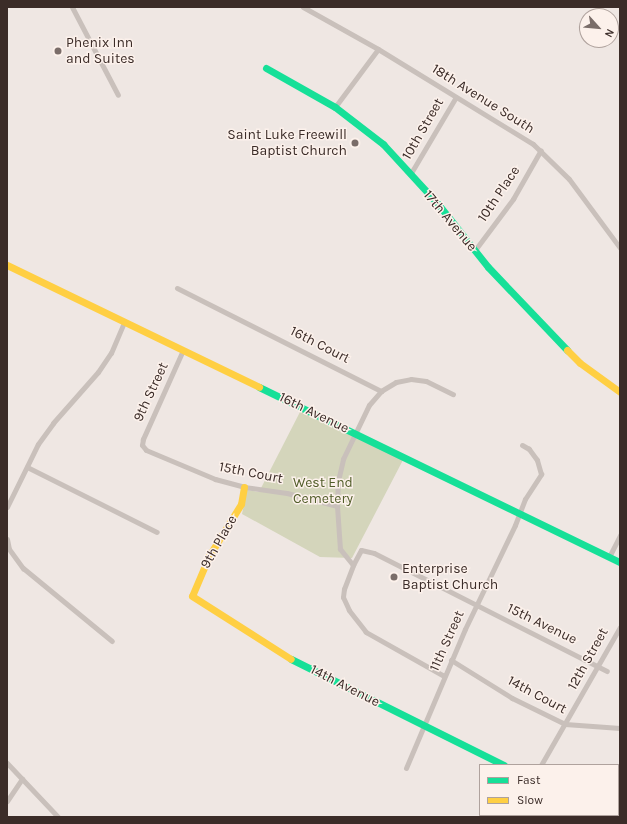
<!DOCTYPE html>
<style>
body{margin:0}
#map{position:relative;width:627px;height:824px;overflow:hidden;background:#efe7e3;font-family:Karla,sans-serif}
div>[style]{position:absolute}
.green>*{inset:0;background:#d4d5bb}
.street>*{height:5px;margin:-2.5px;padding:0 2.5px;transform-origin:2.5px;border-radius:2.5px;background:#c9c0bb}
.fast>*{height:7px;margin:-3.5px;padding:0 3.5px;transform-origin:3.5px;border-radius:3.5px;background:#16e098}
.slow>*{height:7px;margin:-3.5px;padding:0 3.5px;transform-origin:3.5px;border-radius:3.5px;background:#ffcf43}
.dots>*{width:11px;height:11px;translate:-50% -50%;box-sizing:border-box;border:2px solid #fcf1eb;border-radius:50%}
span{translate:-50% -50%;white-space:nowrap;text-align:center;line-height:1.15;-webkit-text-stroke:3px #fcf1eb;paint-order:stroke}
.poi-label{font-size:14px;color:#3b2c28}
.left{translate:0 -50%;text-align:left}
.right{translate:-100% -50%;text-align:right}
.street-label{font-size:14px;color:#3b2c28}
.park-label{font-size:14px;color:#515d29}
.frame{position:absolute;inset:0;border:8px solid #3b2c28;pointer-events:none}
.legend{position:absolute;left:479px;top:764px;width:140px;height:52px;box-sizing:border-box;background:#fcf1eb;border:1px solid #afa29d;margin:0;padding:5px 7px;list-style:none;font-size:12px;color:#3b2c28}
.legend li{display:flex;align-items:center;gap:8px;height:20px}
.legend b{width:20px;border:1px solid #afa29d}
.north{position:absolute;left:579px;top:8px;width:40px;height:40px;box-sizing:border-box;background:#fcf1eb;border:1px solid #afa29d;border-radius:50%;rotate:117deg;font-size:11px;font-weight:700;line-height:16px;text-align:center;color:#3b2c28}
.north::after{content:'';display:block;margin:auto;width:14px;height:18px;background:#7a6d69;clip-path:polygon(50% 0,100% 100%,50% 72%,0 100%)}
</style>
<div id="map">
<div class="green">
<div style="clip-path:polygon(301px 410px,403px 460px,352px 558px,320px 557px,242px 514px,247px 490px,259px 492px)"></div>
</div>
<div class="street">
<div style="left:72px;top:7px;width:99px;rotate:62.4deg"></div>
<div style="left:303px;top:7px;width:86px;rotate:29.2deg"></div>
<div style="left:378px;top:49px;width:182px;rotate:31.5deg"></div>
<div style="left:533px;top:144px;width:50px;rotate:44.2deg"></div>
<div style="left:569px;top:179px;width:86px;rotate:53.5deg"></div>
<div style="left:335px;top:107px;width:72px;rotate:-53.4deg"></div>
<div style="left:411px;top:173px;width:88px;rotate:-59.4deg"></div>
<div style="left:475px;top:250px;width:64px;rotate:-53.3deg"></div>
<div style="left:513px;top:199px;width:56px;rotate:-60.3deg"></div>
<div style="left:177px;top:288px;width:229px;rotate:26.8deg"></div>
<div style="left:183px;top:350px;width:98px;rotate:114.2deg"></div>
<div style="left:143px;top:439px;width:6px;rotate:99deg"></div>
<div style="left:142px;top:445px;width:6px;rotate:51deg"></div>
<div style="left:146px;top:450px;width:75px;rotate:22.8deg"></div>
<div style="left:215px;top:479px;width:30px;rotate:15deg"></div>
<div style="left:244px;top:487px;width:43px;rotate:7.9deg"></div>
<div style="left:287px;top:493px;width:52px;rotate:14.6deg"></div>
<div style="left:27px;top:467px;width:145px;rotate:26.6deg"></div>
<div style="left:7px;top:507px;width:70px;rotate:-63.8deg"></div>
<div style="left:38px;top:444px;width:26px;rotate:-54deg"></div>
<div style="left:53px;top:423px;width:68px;rotate:-48.6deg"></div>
<div style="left:98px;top:372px;width:23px;rotate:-56deg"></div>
<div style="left:111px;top:353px;width:33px;rotate:-67deg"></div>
<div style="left:7px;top:539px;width:10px;rotate:79deg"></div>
<div style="left:9px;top:549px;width:24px;rotate:54deg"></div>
<div style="left:23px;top:568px;width:115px;rotate:39.4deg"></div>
<div style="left:609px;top:557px;width:25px;rotate:-63deg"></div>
<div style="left:353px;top:565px;width:21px;rotate:-129deg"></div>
<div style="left:340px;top:549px;width:43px;rotate:-94deg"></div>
<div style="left:337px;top:506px;width:25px;rotate:-88deg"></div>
<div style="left:338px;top:481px;width:23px;rotate:-77deg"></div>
<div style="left:343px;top:459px;width:60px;rotate:-64.3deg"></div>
<div style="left:369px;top:405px;width:18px;rotate:-49deg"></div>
<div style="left:381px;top:391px;width:17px;rotate:-31deg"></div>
<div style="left:396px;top:382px;width:15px;rotate:-11deg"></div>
<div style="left:411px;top:379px;width:15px;rotate:8deg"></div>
<div style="left:426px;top:381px;width:30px;rotate:26deg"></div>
<div style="left:451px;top:660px;width:72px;rotate:31.9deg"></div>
<div style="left:512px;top:698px;width:59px;rotate:26.1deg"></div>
<div style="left:565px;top:724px;width:55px;rotate:4.2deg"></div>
<div style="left:444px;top:676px;width:90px;rotate:-150.6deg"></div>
<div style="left:366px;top:632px;width:28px;rotate:-128deg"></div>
<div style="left:349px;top:610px;width:14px;rotate:-115deg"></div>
<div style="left:343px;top:597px;width:8px;rotate:-83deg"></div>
<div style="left:344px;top:589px;width:26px;rotate:-69deg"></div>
<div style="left:353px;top:565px;width:17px;rotate:-62deg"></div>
<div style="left:361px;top:550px;width:13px;rotate:13deg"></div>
<div style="left:374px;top:553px;width:261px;rotate:26.9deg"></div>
<div style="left:7px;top:763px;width:74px;rotate:46.6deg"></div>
<div style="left:541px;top:765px;width:159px;rotate:-60.2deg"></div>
<div style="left:406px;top:768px;width:151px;rotate:-67deg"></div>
<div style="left:465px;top:629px;width:115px;rotate:-64.3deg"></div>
<div style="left:515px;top:525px;width:28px;rotate:-69deg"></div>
<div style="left:525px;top:499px;width:30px;rotate:-57deg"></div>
<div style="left:541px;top:474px;width:15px;rotate:-106deg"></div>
<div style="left:537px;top:460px;width:14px;rotate:-126deg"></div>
<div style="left:529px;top:449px;width:8px;rotate:-150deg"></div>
<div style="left:7px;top:801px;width:27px;rotate:-56deg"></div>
<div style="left:597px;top:815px;width:4px;rotate:27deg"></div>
<div style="left:506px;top:817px;width:2px;rotate:-63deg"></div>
</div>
<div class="fast">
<div style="left:266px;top:68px;width:79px;rotate:29.5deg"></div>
<div style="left:335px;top:107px;width:61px;rotate:37.6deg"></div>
<div style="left:383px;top:144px;width:81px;rotate:47.5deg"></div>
<div style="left:438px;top:204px;width:80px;rotate:51.6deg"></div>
<div style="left:488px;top:267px;width:115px;rotate:46.4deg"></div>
<div style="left:259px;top:387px;width:401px;rotate:25.9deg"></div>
<div style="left:291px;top:659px;width:238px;rotate:26.5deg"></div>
</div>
<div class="slow">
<div style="left:7px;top:265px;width:280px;rotate:25.8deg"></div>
<div style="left:567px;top:350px;width:18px;rotate:45deg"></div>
<div style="left:580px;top:363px;width:49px;rotate:35.9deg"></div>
<div style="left:244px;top:487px;width:17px;rotate:100deg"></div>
<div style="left:241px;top:504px;width:61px;rotate:121.6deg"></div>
<div style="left:209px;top:556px;width:43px;rotate:113deg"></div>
<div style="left:192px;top:596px;width:117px;rotate:32.5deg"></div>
</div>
<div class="dots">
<div style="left:58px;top:51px;background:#7a6d69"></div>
<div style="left:355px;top:143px;background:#7a6d69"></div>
<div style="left:394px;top:577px;background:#7a6d69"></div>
</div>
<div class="poi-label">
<span class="left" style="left:66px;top:51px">Phenix Inn<br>and Suites</span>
<span class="right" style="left:347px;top:143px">Saint Luke Freewill<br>Baptist Church</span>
<span class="left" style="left:402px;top:577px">Enterprise<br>Baptist Church</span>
</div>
<div class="street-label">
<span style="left:483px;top:99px;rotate:32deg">18th Avenue South</span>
<span style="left:423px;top:129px;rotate:-60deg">10th Street</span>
<span style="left:499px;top:194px;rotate:-56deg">10th Place</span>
<span style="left:450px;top:221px;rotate:50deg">17th Avenue</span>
<span style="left:320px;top:345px;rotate:27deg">16th Court</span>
<span style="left:151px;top:392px;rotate:-65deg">9th Street</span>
<span style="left:314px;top:413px;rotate:26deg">16th Avenue</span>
<span style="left:251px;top:473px;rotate:11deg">15th Court</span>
<span style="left:219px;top:542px;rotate:-60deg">9th Place</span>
<span style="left:542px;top:624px;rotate:26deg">15th Avenue</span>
<span style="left:447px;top:641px;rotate:-66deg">11th Street</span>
<span style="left:588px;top:659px;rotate:-61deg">12th Street</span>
<span style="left:345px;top:686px;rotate:27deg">14th Avenue</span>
<span style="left:537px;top:695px;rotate:28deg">14th Court</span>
</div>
<div class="park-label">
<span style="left:323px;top:491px">West End<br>Cemetery</span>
</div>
<div class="frame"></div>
<ul class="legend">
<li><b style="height:5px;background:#16e098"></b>Fast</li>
<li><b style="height:5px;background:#ffcf43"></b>Slow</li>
</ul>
<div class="north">N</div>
</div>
